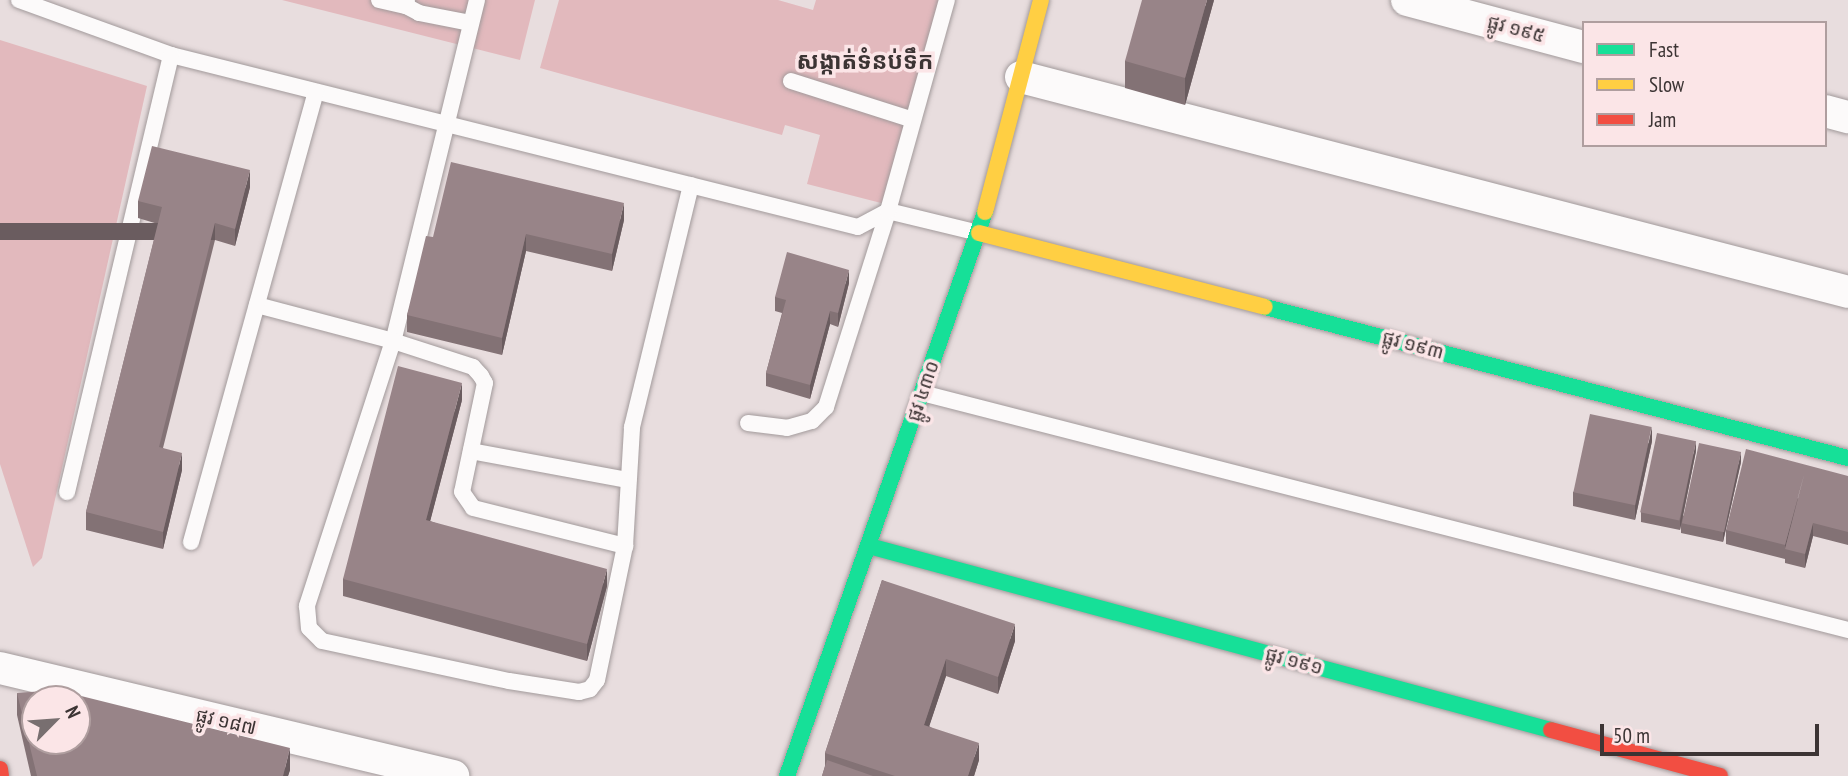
<!DOCTYPE html>
<meta charset="utf-8">
<style>
body{margin:0}
#map{position:relative;width:1848px;height:776px;overflow:hidden;background:#e8ddde;font-family:"PT Sans Narrow","Noto Sans Khmer",sans-serif}
div>[style]{position:absolute}
.green>*{inset:0;background:#e2b9bd}
.roads{filter:drop-shadow(0 0 2px #a29a9b) drop-shadow(0 0 2px #a29a9b)}
.lane>*{height:16px;margin:-8px;padding:0 8px;transform-origin:8px;border-radius:8px;background:#fcfafa}
.street>*{height:32px;margin:-16px;padding:0 16px;transform-origin:16px;border-radius:16px;background:#fcfafa}
.fast>*{height:16px;margin:-8px;padding:0 8px;transform-origin:8px;border-radius:8px;background:#16e098}
.slow>*{height:16px;margin:-8px;padding:0 8px;transform-origin:8px;border-radius:8px;background:#ffcf43}
.jam>*{height:16px;margin:-8px;padding:0 8px;transform-origin:8px;border-radius:8px;background:#f24e42}
.wall>*{inset:0;background:#837275}
.shaded-wall>*{inset:0;background:#6a5c5f;transform-origin:0 0}
.building>*{inset:0;background:#988488;transform-origin:0 0}
span{translate:-50% -50%;white-space:nowrap;text-align:center;line-height:1.15;-webkit-text-stroke:7px #fbe5e7;paint-order:stroke}
.street-label{font-size:19px;color:#3c3434}
.quarter-label{font-size:23px;color:#3c3434;font-weight:700}
.legend{position:absolute;left:1582px;top:21px;width:245px;height:126px;box-sizing:border-box;background:#fbe5e7;border:2px solid #af9e9f;margin:0;padding:9px 12px;list-style:none;font-size:21px;color:#3c3434}
.legend li{display:flex;align-items:center;gap:14px;height:35px}
.legend b{width:35px;border:2px solid #af9e9f}
.north{position:absolute;left:21px;top:685px;width:70px;height:70px;box-sizing:border-box;background:#fbe5e7;border:2px solid #af9e9f;border-radius:50%;rotate:65deg;font-size:19px;font-weight:700;line-height:28px;text-align:center;color:#3c3434}
.north::after{content:'';display:block;margin:auto;width:24px;height:32px;background:#786f70;clip-path:polygon(50% 0,100% 100%,50% 72%,0 100%)}
.scale{position:absolute;left:1600px;top:724px;width:219px;height:32px;box-sizing:border-box;border:4px solid #3c3434;border-top:0;padding-left:9px;font-size:21px;line-height:24px;white-space:nowrap;color:#3c3434;-webkit-text-stroke:5px #fbe5e7;paint-order:stroke}
</style>
<div id="map">
<div class="green">
<div style="clip-path:polygon(282px 0,535px 0,520px 60px)"></div>
<div style="clip-path:polygon(559px 0,778px 0,813px 10px,816px 0,941px 0,885px 204px,807px 184px,820px 135px,785px 125px,782px 135px,540px 68px)"></div>
<div style="clip-path:polygon(0 40px,147px 86px,42px 558px,33px 567px,0 464px)"></div>
</div>
<div class="roads">
<div class="lane">
<div style="left:19px;top:0;width:162px;rotate:19.9deg"></div>
<div style="left:171px;top:55px;width:708px;rotate:14.06deg"></div>
<div style="left:858px;top:227px;width:34px;rotate:-28deg"></div>
<div style="left:888px;top:211px;width:94px;rotate:13.6deg"></div>
<div style="left:379px;top:0;width:28px;rotate:13deg"></div>
<div style="left:407px;top:0;width:6px;rotate:99deg"></div>
<div style="left:406px;top:6px;width:15px;rotate:28deg"></div>
<div style="left:419px;top:13px;width:53px;rotate:10.9deg"></div>
<div style="left:477px;top:0;width:351px;rotate:103.8deg"></div>
<div style="left:393px;top:341px;width:84px;rotate:18deg"></div>
<div style="left:473px;top:367px;width:12px;rotate:48deg"></div>
<div style="left:481px;top:376px;width:8px;rotate:60deg"></div>
<div style="left:485px;top:383px;width:111px;rotate:101.9deg"></div>
<div style="left:462px;top:492px;width:19px;rotate:55deg"></div>
<div style="left:473px;top:508px;width:157px;rotate:14deg"></div>
<div style="left:791px;top:81px;width:128px;rotate:17.7deg"></div>
<div style="left:257px;top:305px;width:141px;rotate:14.8deg"></div>
<div style="left:393px;top:341px;width:279px;rotate:108deg"></div>
<div style="left:307px;top:606px;width:22px;rotate:85deg"></div>
<div style="left:309px;top:628px;width:18px;rotate:45deg"></div>
<div style="left:322px;top:641px;width:191px;rotate:12.1deg"></div>
<div style="left:509px;top:681px;width:71px;rotate:8.9deg"></div>
<div style="left:579px;top:692px;width:11px;rotate:-15deg"></div>
<div style="left:590px;top:689px;width:11px;rotate:-52deg"></div>
<div style="left:597px;top:680px;width:137px;rotate:-78.2deg"></div>
<div style="left:625px;top:546px;width:119px;rotate:-86.6deg"></div>
<div style="left:632px;top:427px;width:249px;rotate:-76.3deg"></div>
<div style="left:922px;top:393px;width:956px;rotate:14.36deg"></div>
<div style="left:748px;top:423px;width:39px;rotate:7deg"></div>
<div style="left:787px;top:428px;width:26px;rotate:-16deg"></div>
<div style="left:812px;top:421px;width:20px;rotate:-45deg"></div>
<div style="left:826px;top:407px;width:206px;rotate:-72.4deg"></div>
<div style="left:888px;top:211px;width:219px;rotate:-74.4deg"></div>
<div style="left:471px;top:451px;width:160px;rotate:10.5deg"></div>
<div style="left:67px;top:492px;width:449px;rotate:-76.6deg"></div>
<div style="left:191px;top:542px;width:467px;rotate:-74.5deg"></div>
</div>
<div class="street">
<div style="left:1407px;top:0;width:183px;rotate:14.9deg"></div>
<div style="left:1021px;top:77px;width:854px;rotate:14.57deg"></div>
<div style="left:1825px;top:111px;width:24px;rotate:15deg"></div>
<div style="left:0;top:668px;width:466px;rotate:13.4deg"></div>
</div>
<div class="fast">
<div style="left:1265px;top:307px;width:602px;rotate:14.52deg"></div>
<div style="left:869px;top:546px;width:706px;rotate:15.1deg"></div>
<div style="left:787px;top:776px;width:598px;rotate:-70.66deg"></div>
</div>
<div class="slow">
<div style="left:985px;top:212px;width:219px;rotate:-75.2deg"></div>
<div style="left:979px;top:233px;width:295px;rotate:14.5deg"></div>
</div>
<div class="jam">
<div style="left:1551px;top:730px;width:175px;rotate:15.2deg"></div>
<div style="left:0;top:769px;width:7px;rotate:82deg"></div>
</div>
</div>
<div class="wall">
<div style="clip-path:polygon(1214px 0,1185px 105px,1125px 88px,1125px 61px)"></div>
<div style="clip-path:polygon(250px 187px,235px 246px,215px 240px,163px 448px,182px 470px,163px 549px,86px 530px,86px 512px,158px 224px,138px 218px,138px 201px)"></div>
<div style="clip-path:polygon(624px 220px,612px 271px,526px 251px,502px 355px,407px 332px,407px 315px,433px 237px)"></div>
<div style="clip-path:polygon(849px 283px,838px 327px,830px 324px,810px 399px,766px 386px,766px 373px,782px 313px,775px 311px,775px 297px)"></div>
<div style="clip-path:polygon(462px 400px,430px 521px,607px 586px,587px 661px,343px 596px,343px 579px)"></div>
<div style="clip-path:polygon(1652px 441px,1635px 520px,1573px 506px,1573px 492px)"></div>
<div style="clip-path:polygon(1696px 451px,1683px 516px,1741px 462px,1723px 542px,1681px 533px,1681px 524px,1680px 530px,1641px 522px,1641px 512px)"></div>
<div style="clip-path:polygon(1848px 476px,1848px 545px,1813px 536px,1805px 568px,1785px 563px,1785px 556px,1785px 559px,1726px 544px,1726px 530px)"></div>
<div style="clip-path:polygon(882px 580px,1015px 641px,998px 694px,946px 676px,929px 726px,979px 760px,974px 776px,822px 776px,825px 766px,825px 753px)"></div>
<div style="clip-path:polygon(17px 693px,290px 770px,288px 776px,31px 776px,17px 715px)"></div>
</div>
<div class="shaded-wall">
<div style="clip-path:polygon(1207px 0,1214px 0,1185px 105px,1185px 78px)"></div>
<div style="clip-path:polygon(250px 170px,250px 187px,235px 246px,235px 229px)"></div>
<div style="clip-path:polygon(624px 203px,624px 220px,612px 271px,612px 254px)"></div>
<div style="left:215px;top:223px;width:17px;height:231px;rotate:90deg"></div>
<div style="clip-path:polygon(526px 234px,526px 251px,502px 355px,502px 338px)"></div>
<div style="clip-path:polygon(849px 270px,849px 283px,838px 327px,838px 313px)"></div>
<div style="clip-path:polygon(830px 311px,830px 324px,810px 399px,810px 385px)"></div>
<div style="clip-path:polygon(462px 383px,462px 400px,426px 537px,426px 520px)"></div>
<div style="clip-path:polygon(1652px 427px,1652px 441px,1635px 520px,1635px 506px)"></div>
<div style="clip-path:polygon(1696px 441px,1696px 451px,1680px 530px,1680px 521px)"></div>
<div style="clip-path:polygon(1741px 452px,1741px 462px,1723px 542px,1723px 533px)"></div>
<div style="clip-path:polygon(182px 453px,182px 470px,163px 549px,163px 532px)"></div>
<div style="clip-path:polygon(1804px 475px,1785px 549px,1785px 559px,1785px 545px)"></div>
<div style="clip-path:polygon(1813px 523px,1813px 536px,1805px 568px,1805px 554px)"></div>
<div style="clip-path:polygon(607px 569px,607px 586px,587px 661px,587px 644px)"></div>
<div style="clip-path:polygon(1015px 624px,1015px 641px,998px 694px,998px 677px)"></div>
<div style="clip-path:polygon(946px 659px,946px 676px,924px 742px,924px 725px)"></div>
<div style="clip-path:polygon(979px 743px,979px 760px,974px 776px,968px 776px)"></div>
<div style="clip-path:polygon(290px 748px,290px 770px,288px 776px,283px 776px)"></div>
</div>
<div class="building">
<div style="clip-path:polygon(1142px 0,1207px 0,1185px 78px,1125px 61px)"></div>
<div style="clip-path:polygon(152px 146px,250px 170px,235px 229px,215px 223px,159px 447px,182px 453px,163px 532px,86px 512px,162px 207px,138px 201px)"></div>
<div style="clip-path:polygon(451px 162px,624px 203px,612px 254px,526px 234px,502px 338px,407px 315px,426px 236px,433px 237px)"></div>
<div style="clip-path:polygon(787px 252px,849px 270px,838px 313px,830px 311px,810px 385px,766px 373px,786px 300px,775px 297px)"></div>
<div style="clip-path:polygon(398px 366px,462px 383px,426px 520px,607px 569px,587px 644px,343px 579px)"></div>
<div style="left:1590px;top:414px;width:63px;height:80px;rotate:12deg"></div>
<div style="left:1657px;top:433px;width:40px;height:81px;rotate:12deg"></div>
<div style="left:1699px;top:443px;width:43px;height:82px;rotate:12deg"></div>
<div style="clip-path:polygon(1746px 449px,1848px 476px,1848px 532px,1813px 523px,1805px 554px,1785px 549px,1804px 475px,1785px 545px,1726px 530px)"></div>
<div style="clip-path:polygon(882px 580px,1015px 624px,998px 677px,946px 659px,924px 725px,979px 743px,968px 776px,895px 776px,825px 753px)"></div>
<div style="clip-path:polygon(evenodd,57px 690px,290px 748px,283px 776px,37px 776px,17px 693px,57px 690px,35px 699px,77px 699px,77px 741px,35px 741px,35px 699px)"></div>
<div style="clip-path:polygon(827px 760px,873px 776px,822px 776px)"></div>
</div>
<div class="street-label">
<span style="left:1516px;top:29px;rotate:15deg">ផ្លូវ ១៩៥</span>
<span style="left:1413px;top:345px;rotate:15deg">ផ្លូវ ១៩៣</span>
<span style="left:923px;top:391px;rotate:-71deg">ផ្លូវ ៤៣០</span>
<span style="left:1294px;top:661px;rotate:15deg">ផ្លូវ ១៩១</span>
<span style="left:226px;top:722px;rotate:13deg">ផ្លូវ ១៨៧</span>
</div>
<div class="quarter-label">
<span style="left:865px;top:61px">សង្កាត់ទំនប់ទឹក</span>
</div>
<ul class="legend">
<li><b style="height:9px;background:#16e098"></b>Fast</li>
<li><b style="height:9px;background:#ffcf43"></b>Slow</li>
<li><b style="height:9px;background:#f24e42"></b>Jam</li>
</ul>
<div class="north">N</div>
<div class="scale">50 m</div>
</div>
